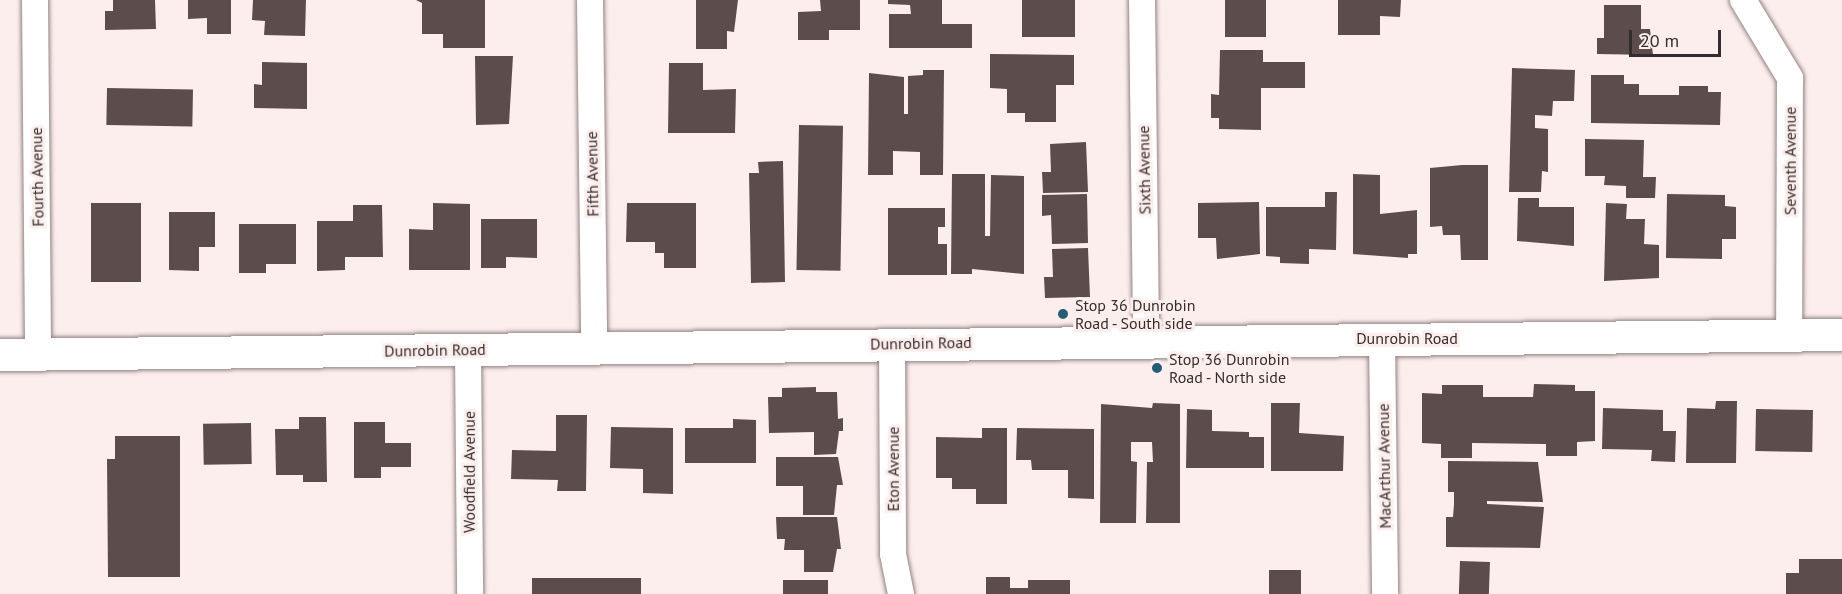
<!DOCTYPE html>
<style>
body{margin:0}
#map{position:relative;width:1842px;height:594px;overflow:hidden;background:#fdeeee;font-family:"PT Sans",sans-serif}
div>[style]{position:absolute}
.building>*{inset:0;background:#5c4c4c;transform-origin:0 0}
.roads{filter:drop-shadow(0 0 2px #938282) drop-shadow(0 0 2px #938282)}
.minor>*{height:26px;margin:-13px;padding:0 13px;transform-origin:13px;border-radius:13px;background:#fff}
.tertiary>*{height:32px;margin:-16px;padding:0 16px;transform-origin:16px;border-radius:16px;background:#fff}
.dots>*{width:16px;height:16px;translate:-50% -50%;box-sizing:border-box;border:3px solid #fdeeee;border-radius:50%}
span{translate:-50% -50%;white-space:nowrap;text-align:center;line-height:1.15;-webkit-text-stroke:6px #fdeeee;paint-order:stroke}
.street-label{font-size:16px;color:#342d2d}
.poi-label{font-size:16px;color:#342d2d}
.left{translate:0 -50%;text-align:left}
.scale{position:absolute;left:1629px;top:30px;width:92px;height:27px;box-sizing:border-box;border:3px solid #342d2d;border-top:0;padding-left:8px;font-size:18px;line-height:21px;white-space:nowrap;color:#342d2d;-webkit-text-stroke:4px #fdeeee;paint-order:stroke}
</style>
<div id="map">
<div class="building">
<div style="clip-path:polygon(113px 0,155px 0,156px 29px,105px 30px,105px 11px,113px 11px)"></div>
<div style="clip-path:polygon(188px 0,231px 0,231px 34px,207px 34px,207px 18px,188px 19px)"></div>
<div style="clip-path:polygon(253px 0,306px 0,305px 36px,264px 35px,265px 21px,252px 20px)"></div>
<div style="clip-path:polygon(416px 0,485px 0,485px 48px,443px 48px,443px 34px,422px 34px,422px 3px)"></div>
<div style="clip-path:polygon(696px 0,738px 0,734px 32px,727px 31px,727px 49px,696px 49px)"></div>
<div style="clip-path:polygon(820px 0,860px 0,860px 30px,829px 30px,829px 40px,798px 40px,798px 12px,821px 11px)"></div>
<div style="clip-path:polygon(888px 0,942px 0,942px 24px,972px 24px,972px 48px,889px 48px,889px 14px,911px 14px,910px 5px,888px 4px)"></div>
<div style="left:1022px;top:0;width:53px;height:37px"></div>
<div style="left:1225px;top:0;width:41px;height:37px"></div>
<div style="clip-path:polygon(1338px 0,1401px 0,1400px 17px,1380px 16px,1380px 35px,1338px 35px)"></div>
<div style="clip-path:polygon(1604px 5px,1641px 5px,1641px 29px,1650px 29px,1653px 55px,1597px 54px,1597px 38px,1604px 38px)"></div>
<div style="clip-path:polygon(1220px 50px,1263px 50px,1263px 62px,1305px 62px,1305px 88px,1261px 88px,1261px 130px,1219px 129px,1219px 118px,1211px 118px,1211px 94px,1219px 95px)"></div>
<div style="clip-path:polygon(990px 54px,1074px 55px,1074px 85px,1056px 85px,1056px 122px,1025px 122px,1025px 113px,1007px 113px,1007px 89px,990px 88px)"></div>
<div style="clip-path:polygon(475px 56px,513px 56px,509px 124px,476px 125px)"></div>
<div style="clip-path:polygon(262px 62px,307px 63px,307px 109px,254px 108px,254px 84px,262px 85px)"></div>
<div style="clip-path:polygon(669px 63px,703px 63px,703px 90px,736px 89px,735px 133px,668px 133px)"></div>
<div style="clip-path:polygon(1512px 68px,1575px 70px,1574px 101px,1553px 101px,1552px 116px,1535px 115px,1535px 128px,1548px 129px,1548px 172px,1542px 171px,1541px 192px,1509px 192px)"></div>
<div style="clip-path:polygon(923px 70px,944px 70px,943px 175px,920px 175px,920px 152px,893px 151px,893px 175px,868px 175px,869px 73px,904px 77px,904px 114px,908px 114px,908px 76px,923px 75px)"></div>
<div style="clip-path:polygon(1591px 75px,1624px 75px,1624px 84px,1639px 84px,1639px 95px,1679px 95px,1679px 86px,1708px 86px,1708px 92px,1721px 92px,1720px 125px,1591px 123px)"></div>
<div style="left:107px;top:88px;width:86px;height:37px;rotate:1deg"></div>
<div style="left:799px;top:125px;width:44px;height:145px;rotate:1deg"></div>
<div style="clip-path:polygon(1585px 139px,1644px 140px,1643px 177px,1656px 177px,1655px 198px,1626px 198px,1626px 186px,1604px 185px,1605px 176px,1585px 176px)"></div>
<div style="clip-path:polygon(1086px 142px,1088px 192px,1043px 193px,1042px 172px,1051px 172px,1050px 144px)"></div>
<div style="clip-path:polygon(783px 161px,785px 282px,751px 283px,749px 173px,759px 173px,758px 162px)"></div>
<div style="clip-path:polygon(1462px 165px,1488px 165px,1488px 260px,1461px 260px,1460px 235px,1443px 235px,1442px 226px,1430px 227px,1430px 168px)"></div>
<div style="clip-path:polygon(952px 174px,985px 174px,985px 236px,990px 236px,991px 175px,1024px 176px,1024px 274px,972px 269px,972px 274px,951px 274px)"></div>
<div style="clip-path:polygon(1353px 174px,1380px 175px,1380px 214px,1417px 210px,1417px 254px,1408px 254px,1408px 258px,1353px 254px)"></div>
<div style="clip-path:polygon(1325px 192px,1337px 192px,1336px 250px,1309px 249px,1309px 264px,1280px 263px,1280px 257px,1266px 256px,1266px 207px,1325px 207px)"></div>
<div style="clip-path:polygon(1087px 194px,1088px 243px,1052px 244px,1051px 215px,1042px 216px,1042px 195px)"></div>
<div style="clip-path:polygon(1667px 194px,1725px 195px,1725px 206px,1736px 207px,1736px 239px,1722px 239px,1722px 259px,1666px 258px)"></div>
<div style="clip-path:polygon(1518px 198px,1539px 198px,1539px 207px,1574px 207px,1574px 246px,1517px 241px)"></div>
<div style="clip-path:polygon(1259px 202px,1260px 254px,1217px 259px,1216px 238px,1198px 238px,1198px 203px)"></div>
<div style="left:91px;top:203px;width:50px;height:79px"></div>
<div style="clip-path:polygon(433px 203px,470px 204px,470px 270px,409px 270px,409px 229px,433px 230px)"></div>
<div style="clip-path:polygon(627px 203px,696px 203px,696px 268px,664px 268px,664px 253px,655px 253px,655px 242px,626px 242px)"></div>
<div style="clip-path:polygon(1606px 203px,1627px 204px,1626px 219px,1645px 219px,1644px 244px,1659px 245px,1659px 278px,1604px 281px)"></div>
<div style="clip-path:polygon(353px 205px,382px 205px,383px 257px,345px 257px,345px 270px,317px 271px,317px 221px,353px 221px)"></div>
<div style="clip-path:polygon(888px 208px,945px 208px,945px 227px,938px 227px,938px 244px,947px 244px,947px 275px,888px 275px)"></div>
<div style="clip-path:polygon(169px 212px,215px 212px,215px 247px,199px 247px,199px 271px,169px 270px)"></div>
<div style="clip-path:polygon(481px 219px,537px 219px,537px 258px,506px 257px,506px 268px,481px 268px)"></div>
<div style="clip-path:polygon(239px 224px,296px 224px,296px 264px,266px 264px,266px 273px,239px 273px)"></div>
<div style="clip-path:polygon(1088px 248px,1090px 297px,1045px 298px,1044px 277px,1053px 277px,1052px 249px)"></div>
<div style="clip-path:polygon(1534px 384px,1575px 385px,1575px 391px,1595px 391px,1595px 441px,1577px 442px,1577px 456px,1546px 456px,1546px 444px,1472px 443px,1472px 458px,1441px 458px,1441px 444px,1422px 443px,1422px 393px,1442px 394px,1442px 385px,1483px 385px,1483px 397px,1533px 397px)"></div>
<div style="clip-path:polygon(816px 387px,816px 392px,837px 392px,838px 419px,843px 418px,843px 431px,839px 431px,836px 454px,814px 455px,814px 432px,769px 433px,768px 397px,782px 397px,782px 388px)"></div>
<div style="clip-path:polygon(1716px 401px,1737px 401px,1736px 463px,1686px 463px,1687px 408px,1715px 409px)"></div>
<div style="clip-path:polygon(1153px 403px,1180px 404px,1180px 523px,1146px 523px,1147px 462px,1153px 462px,1152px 442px,1131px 442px,1131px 461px,1137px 462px,1136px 523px,1100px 523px,1101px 404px,1152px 408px)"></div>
<div style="clip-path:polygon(1271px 403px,1300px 403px,1299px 433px,1344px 436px,1343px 471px,1271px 471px)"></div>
<div style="clip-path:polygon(1603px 408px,1663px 410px,1663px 431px,1676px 431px,1675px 462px,1651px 461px,1652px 450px,1602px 449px)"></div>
<div style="clip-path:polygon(1187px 409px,1212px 410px,1212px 431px,1249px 432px,1249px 437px,1264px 437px,1264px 468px,1186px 468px)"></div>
<div style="left:1756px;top:409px;width:57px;height:42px;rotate:1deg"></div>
<div style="clip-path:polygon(556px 415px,587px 415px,586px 491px,557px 491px,558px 480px,511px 479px,512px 450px,556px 451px)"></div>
<div style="clip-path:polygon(299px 417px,326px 417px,327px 482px,303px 482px,303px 475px,276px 475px,275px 429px,299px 429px)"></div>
<div style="clip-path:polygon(733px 419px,756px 420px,756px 463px,685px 463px,685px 428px,733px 428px)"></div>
<div style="clip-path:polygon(354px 422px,385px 422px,385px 443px,411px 443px,411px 467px,381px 467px,381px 478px,354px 478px)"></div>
<div style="left:251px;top:423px;width:41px;height:48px;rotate:89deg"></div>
<div style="clip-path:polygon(611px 427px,673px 428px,673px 494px,643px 493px,643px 469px,610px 468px)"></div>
<div style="clip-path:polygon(982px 428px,1007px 428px,1007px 504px,976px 504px,976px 489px,952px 489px,952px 478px,936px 478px,936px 437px,982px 438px)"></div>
<div style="clip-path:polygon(1017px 428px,1094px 429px,1094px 499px,1068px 498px,1068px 470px,1032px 470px,1031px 460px,1016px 460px)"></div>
<div style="clip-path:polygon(115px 436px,180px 436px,180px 577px,108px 577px,107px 459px,115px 459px)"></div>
<div style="clip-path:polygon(776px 457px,838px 457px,843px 485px,837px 485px,834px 515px,803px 515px,803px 486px,776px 486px)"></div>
<div style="clip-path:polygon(1448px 461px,1538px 462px,1543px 502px,1487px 501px,1487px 504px,1544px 507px,1540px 548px,1446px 547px,1446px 517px,1453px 517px,1454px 504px,1454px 492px,1448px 492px)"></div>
<div style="clip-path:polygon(776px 517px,837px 517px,841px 549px,837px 549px,833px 572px,804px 572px,804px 550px,784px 550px,785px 539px,777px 539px)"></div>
<div style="clip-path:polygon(1799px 559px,1842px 559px,1842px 594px,1786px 594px,1786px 573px,1799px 573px)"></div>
<div style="left:1460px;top:561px;width:30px;height:33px;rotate:2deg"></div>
<div style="left:1269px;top:570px;width:32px;height:24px"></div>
<div style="clip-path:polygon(986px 577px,1010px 577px,1010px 588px,1028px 588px,1028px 580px,1070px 580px,1070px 594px,986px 594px)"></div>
<div style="left:641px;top:578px;width:16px;height:109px;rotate:90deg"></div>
<div style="left:783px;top:580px;width:45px;height:14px"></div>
</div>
<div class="roads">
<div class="minor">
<div style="left:35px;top:0;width:355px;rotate:89.5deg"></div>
<div style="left:590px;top:0;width:348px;rotate:89.3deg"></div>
<div style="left:1142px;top:0;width:341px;rotate:89.3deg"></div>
<div style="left:1743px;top:0;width:91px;rotate:58.9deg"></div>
<div style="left:1790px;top:78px;width:257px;rotate:90.2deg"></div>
<div style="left:1382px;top:338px;width:256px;rotate:89.3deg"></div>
<div style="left:892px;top:344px;width:210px;rotate:89.7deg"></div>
<div style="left:893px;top:554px;width:41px;rotate:78.7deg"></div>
<div style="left:468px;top:350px;width:244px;rotate:89.5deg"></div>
</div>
<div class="tertiary">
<div style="left:0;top:355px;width:1842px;rotate:-0.62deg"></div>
</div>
</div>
<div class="dots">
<div style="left:1063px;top:314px;background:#225f76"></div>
<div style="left:1157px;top:368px;background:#225f76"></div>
</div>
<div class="street-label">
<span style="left:1790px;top:161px;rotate:-90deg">Seventh Avenue</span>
<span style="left:1144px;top:170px;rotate:-91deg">Sixth Avenue</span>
<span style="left:592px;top:174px;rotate:-91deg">Fifth Avenue</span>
<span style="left:37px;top:177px;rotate:-91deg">Fourth Avenue</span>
<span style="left:1407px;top:338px">Dunrobin Road</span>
<span style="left:921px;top:343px;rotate:-1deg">Dunrobin Road</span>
<span style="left:435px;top:350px;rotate:-1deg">Dunrobin Road</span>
<span style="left:1384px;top:466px;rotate:-91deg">MacArthur Avenue</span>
<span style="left:893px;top:469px;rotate:-90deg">Eton Avenue</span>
<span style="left:469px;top:472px;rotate:-90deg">Woodfield Avenue</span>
</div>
<div class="poi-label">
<span class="left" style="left:1075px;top:314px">Stop 36 Dunrobin<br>Road - South side</span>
<span class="left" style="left:1169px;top:368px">Stop 36 Dunrobin<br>Road - North side</span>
</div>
<div class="scale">20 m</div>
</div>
